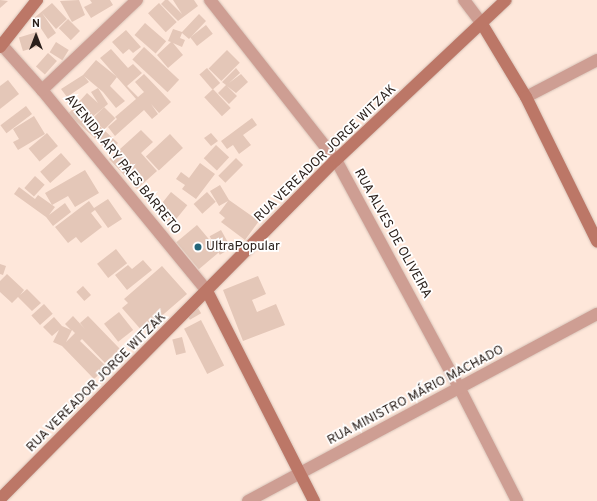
<!DOCTYPE html>
<meta charset="utf-8">
<style>
body{margin:0}
#map{position:relative;width:597px;height:501px;overflow:hidden;background:#fee7da;font-family:Overpass,sans-serif}
div>[style]{position:absolute}
.building>*{inset:0;background:#e4c7b8;transform-origin:0 0}
.roads{filter:drop-shadow(0 0 1px #d8c3b8) drop-shadow(0 0 1px #d8c3b8)}
.street>*{height:12px;margin:-6px;padding:0 6px;transform-origin:6px;border-radius:6px;background:#ce9e93}
.secondary>*{height:12px;margin:-6px;padding:0 6px;transform-origin:6px;border-radius:6px;background:#bc7767}
.dots>*{width:11px;height:11px;translate:-50% -50%;box-sizing:border-box;border:2px solid #fff;border-radius:50%}
span{translate:-50% -50%;white-space:nowrap;text-align:center;line-height:1.15;-webkit-text-stroke:3.5px #fff;paint-order:stroke}
.street-label{font-size:13px;color:#2b201b}
.poi-label{font-size:13px;color:#2b201b}
.left{translate:0 -50%;text-align:left}
.north{position:absolute;left:16px;top:16px;width:40px;height:40px;-webkit-text-stroke:3px #fff;paint-order:stroke;rotate:0deg;font-size:11px;font-weight:700;line-height:16px;text-align:center;color:#2b201b}
.north::after{content:'';display:block;margin:auto;width:14px;height:18px;background:#2b201b;clip-path:polygon(50% 0,100% 100%,50% 72%,0 100%)}
</style>
<div id="map">
<div class="building">
<div style="clip-path:polygon(0 0,8px 1px,0 8px)"></div>
<div style="clip-path:polygon(79px 0,85px 15px,72px 22px,60px 1px)"></div>
<div style="clip-path:polygon(90px 0,110px 0,113px 5px,91px 18px,84px 7px,92px 3px)"></div>
<div style="clip-path:polygon(165px 0,168px 0,182px 14px,173px 0,194px 0,198px 6px,178px 21px,161px 4px)"></div>
<div style="clip-path:polygon(52px 3px,67px 19px,56px 29px,42px 13px,56px 33px,48px 39px,34px 18px)"></div>
<div style="left:159px;top:3px;width:26px;height:15px;rotate:47deg"></div>
<div style="clip-path:polygon(199px 14px,206px 21px,189px 39px,182px 33px,180px 38px,185px 40px,182px 47px,173px 43px,183px 55px,168px 68px,157px 55px,171px 42px,168px 41px,173px 29px,182px 32px)"></div>
<div style="left:68px;top:19px;width:17px;height:13px;rotate:45deg"></div>
<div style="left:145px;top:23px;width:28px;height:16px;rotate:41deg"></div>
<div style="left:206px;top:25px;width:11px;height:20px;rotate:52deg"></div>
<div style="clip-path:polygon(126px 30px,141px 47px,133px 53px,129px 49px,123px 54px,112px 42px)"></div>
<div style="left:37px;top:32px;width:14px;height:19px;rotate:73deg"></div>
<div style="left:56px;top:42px;width:15px;height:12px;rotate:32deg"></div>
<div style="left:144px;top:47px;width:48px;height:17px;rotate:43deg"></div>
<div style="clip-path:polygon(111px 49px,128px 68px,133px 64px,142px 73px,127px 86px,138px 97px,144px 92px,135px 82px,144px 74px,171px 102px,159px 113px,151px 104px,158px 114px,152px 119px,144px 110px,115px 136px,108px 127px,117px 119px,115px 117px,136px 99px,100px 58px)"></div>
<div style="left:227px;top:50px;width:18px;height:26px;rotate:45deg"></div>
<div style="left:48px;top:53px;width:12px;height:18px;rotate:42deg"></div>
<div style="clip-path:polygon(96px 60px,117px 77px,110px 86px,125px 101px,116px 108px,103px 92px,84px 76px,89px 82px,67px 97px,61px 89px,83px 75px)"></div>
<div style="left:207px;top:68px;width:20px;height:10px;rotate:49deg"></div>
<div style="clip-path:polygon(236px 68px,240px 73px,229px 83px,241px 74px,248px 82px,236px 93px,227px 86px,237px 96px,229px 104px,218px 93px,226px 85px,222px 82px)"></div>
<div style="clip-path:polygon(8px 80px,19px 94px,0 109px,0 86px)"></div>
<div style="clip-path:polygon(98px 88px,108px 104px,91px 118px,118px 143px,110px 152px,68px 114px,87px 93px,98px 103px,91px 92px)"></div>
<div style="left:213px;top:89px;width:26px;height:12px;rotate:47deg"></div>
<div style="left:26px;top:106px;width:10px;height:32px;rotate:53deg"></div>
<div style="left:104px;top:107px;width:16px;height:16px;rotate:45deg"></div>
<div style="clip-path:polygon(34px 116px,45px 134px,18px 150px,13px 142px,19px 139px,13px 129px)"></div>
<div style="clip-path:polygon(252px 118px,257px 125px,243px 135px,251px 145px,239px 154px,233px 145px,227px 149px,221px 141px)"></div>
<div style="clip-path:polygon(141px 130px,153px 142px,141px 153px,157px 171px,137px 189px,109px 159px)"></div>
<div style="left:47px;top:133px;width:17px;height:24px;rotate:50deg"></div>
<div style="clip-path:polygon(211px 133px,218px 141px,211px 146px,204px 138px)"></div>
<div style="left:170px;top:134px;width:19px;height:33px;rotate:47deg"></div>
<div style="left:216px;top:145px;width:18px;height:18px;rotate:43deg"></div>
<div style="left:61px;top:153px;width:15px;height:28px;rotate:48deg"></div>
<div style="left:236px;top:158px;width:10px;height:25px;rotate:45deg"></div>
<div style="clip-path:polygon(200px 163px,215px 174px,196px 199px,182px 189px,185px 185px,176px 179px,181px 172px,189px 178px)"></div>
<div style="clip-path:polygon(85px 170px,99px 193px,75px 207px,68px 196px,52px 205px,45px 193px)"></div>
<div style="left:35px;top:176px;width:13px;height:16px;rotate:42deg"></div>
<div style="clip-path:polygon(220px 185px,229px 200px,259px 221px,245px 240px,221px 222px,225px 218px,219px 213px,228px 201px,219px 206px,210px 191px)"></div>
<div style="clip-path:polygon(19px 187px,35px 199px,38px 195px,55px 207px,49px 215px,65px 203px,71px 212px,53px 226px,46px 217px,14px 194px)"></div>
<div style="left:171px;top:192px;width:21px;height:25px;rotate:39deg"></div>
<div style="left:207px;top:192px;width:13px;height:18px;rotate:48deg"></div>
<div style="clip-path:polygon(108px 199px,122px 219px,108px 228px,95px 210px,91px 213px,102px 227px,81px 243px,76px 237px,68px 243px,55px 227px,89px 201px,94px 208px)"></div>
<div style="left:197px;top:225px;width:35px;height:27px;rotate:50deg"></div>
<div style="left:221px;top:230px;width:21px;height:13px;rotate:61deg"></div>
<div style="left:116px;top:249px;width:18px;height:24px;rotate:52deg"></div>
<div style="clip-path:polygon(143px 260px,152px 270px,127px 290px,115px 275px,128px 265px,132px 269px)"></div>
<div style="clip-path:polygon(0 264px,6px 266px,3px 275px,0 274px)"></div>
<div style="clip-path:polygon(162px 266px,187px 294px,143px 332px,122px 308px,128px 303px,124px 299px)"></div>
<div style="clip-path:polygon(7px 274px,24px 290px,20px 295px,27px 289px,41px 303px,32px 311px,18px 297px,12px 303px,0 292px,0 281px)"></div>
<div style="clip-path:polygon(258px 276px,266px 294px,252px 300px,257px 312px,276px 304px,285px 325px,243px 341px,223px 290px)"></div>
<div style="left:83px;top:286px;width:12px;height:9px;rotate:48deg"></div>
<div style="left:44px;top:304px;width:13px;height:17px;rotate:48deg"></div>
<div style="left:198px;top:308px;width:6px;height:13px;rotate:59deg"></div>
<div style="left:119px;top:312px;width:23px;height:19px;rotate:52deg"></div>
<div style="clip-path:polygon(evenodd,73px 316px,85px 329px,80px 323px,88px 316px,120px 349px,105px 363px,82px 339px,80px 341px,107px 367px,94px 379px,62px 346px,53px 342px,59px 330px,52px 336px,43px 327px,54px 317px,62px 326px,71px 330px,65px 324px,73px 316px,72px 330px,75px 333px,66px 342px,72px 330px)"></div>
<div style="left:201px;top:320px;width:51px;height:19px;rotate:63deg"></div>
<div style="left:182px;top:337px;width:16px;height:10px;rotate:76deg"></div>
</div>
<div class="roads">
<div class="street">
<div style="left:210px;top:0;width:204px;rotate:51.8deg"></div>
<div style="left:336px;top:160px;width:260px;rotate:61.6deg"></div>
<div style="left:460px;top:389px;width:126px;rotate:63deg"></div>
<div style="left:464px;top:0;width:30px;rotate:53deg"></div>
<div style="left:0;top:43px;width:63px;rotate:48.2deg"></div>
<div style="left:42px;top:90px;width:260px;rotate:50.6deg"></div>
<div style="left:42px;top:90px;width:131px;rotate:-43.5deg"></div>
<div style="left:526px;top:97px;width:80px;rotate:-27.5deg"></div>
<div style="left:248px;top:501px;width:396px;rotate:-28.2deg"></div>
</div>
<div class="secondary">
<div style="left:482px;top:24px;width:85px;rotate:58.9deg"></div>
<div style="left:526px;top:97px;width:161px;rotate:63.8deg"></div>
<div style="left:0;top:47px;width:60px;rotate:-51.8deg"></div>
<div style="left:207px;top:291px;width:236px;rotate:63deg"></div>
<div style="left:0;top:499px;width:477px;rotate:-45.3deg"></div>
<div style="left:336px;top:160px;width:233px;rotate:-43.3deg"></div>
</div>
</div>
<div class="dots">
<div style="left:198px;top:247px;background:#236579"></div>
</div>
<div class="street-label">
<span style="left:326px;top:154px;rotate:-44deg">RUA VEREADOR JORGE WITZAK</span>
<span style="left:122px;top:165px;rotate:51deg">AVENIDA ARY PAES BARRETO</span>
<span style="left:392px;top:234px;rotate:61deg">RUA ALVES DE OLIVEIRA</span>
<span style="left:97px;top:383px;rotate:-45deg">RUA VEREADOR JORGE WITZAK</span>
<span style="left:416px;top:396px;rotate:-28deg">RUA MINISTRO MÁRIO MACHADO</span>
</div>
<div class="poi-label">
<span class="left" style="left:206px;top:247px">UltraPopular</span>
</div>
<div class="north">N</div>
</div>
